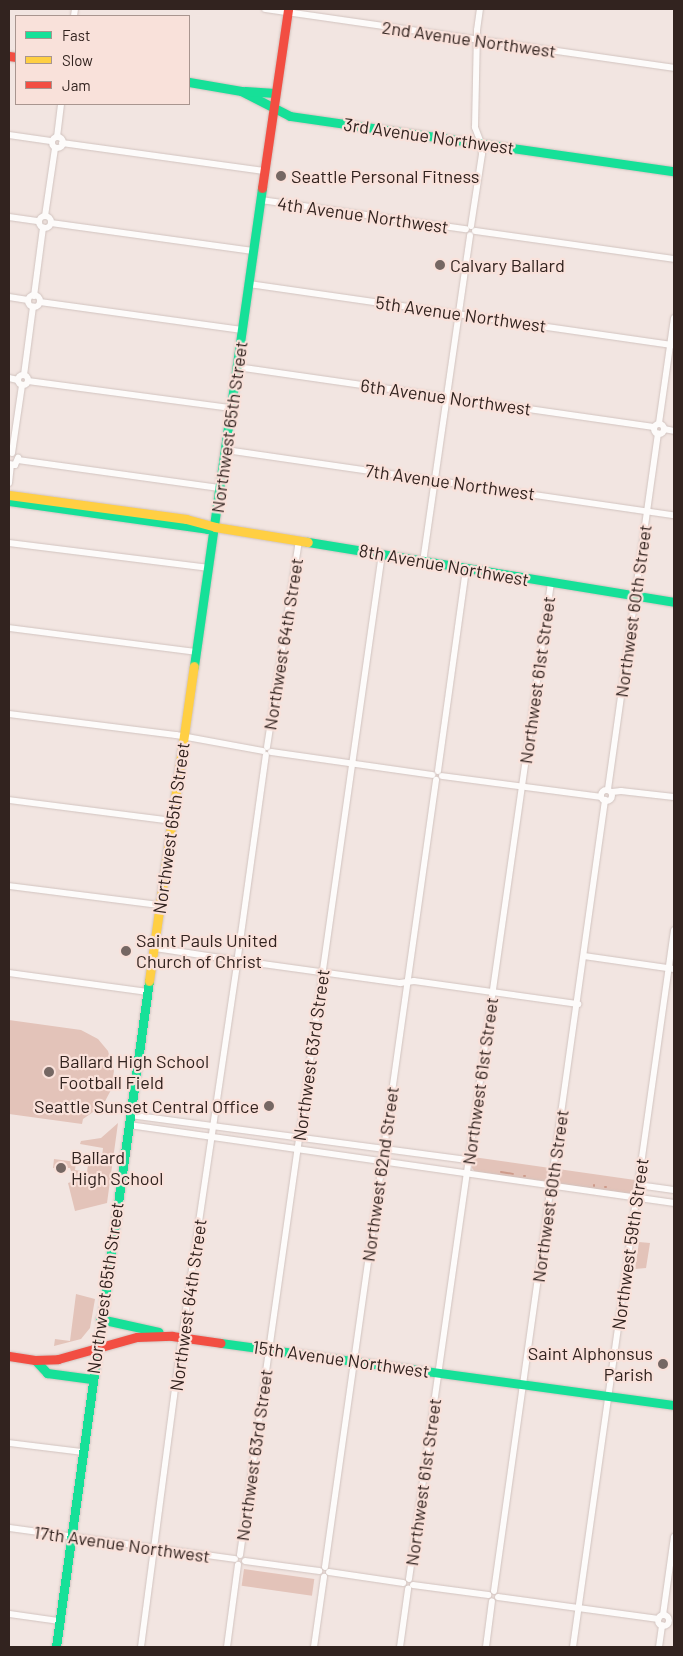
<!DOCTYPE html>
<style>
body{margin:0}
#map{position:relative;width:683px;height:1656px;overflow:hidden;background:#f2e5e1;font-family:Barlow,sans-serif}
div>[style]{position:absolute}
.green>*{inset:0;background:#e3c3b9;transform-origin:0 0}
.stream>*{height:2px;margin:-1px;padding:0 1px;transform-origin:1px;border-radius:1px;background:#ce9a8a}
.roads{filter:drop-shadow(0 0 1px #d1c3bf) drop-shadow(0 0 1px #d1c3bf)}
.street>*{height:6px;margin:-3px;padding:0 3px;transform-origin:3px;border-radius:3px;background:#fdfbfa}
.street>.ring{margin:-3px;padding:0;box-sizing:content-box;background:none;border:6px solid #fdfbfa;border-radius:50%}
.fast>*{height:9px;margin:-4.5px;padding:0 4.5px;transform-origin:4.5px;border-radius:4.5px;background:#16e098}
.slow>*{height:9px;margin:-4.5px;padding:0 4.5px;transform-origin:4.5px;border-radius:4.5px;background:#ffcf43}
.jam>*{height:9px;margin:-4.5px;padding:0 4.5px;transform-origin:4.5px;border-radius:4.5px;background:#f24e42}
.dots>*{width:14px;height:14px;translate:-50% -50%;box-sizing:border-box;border:2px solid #f9e1da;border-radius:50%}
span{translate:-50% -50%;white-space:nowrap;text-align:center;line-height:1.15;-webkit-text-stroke:4.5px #f9e1da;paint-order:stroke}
.street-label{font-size:18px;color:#32231f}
.poi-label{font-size:18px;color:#32231f}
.left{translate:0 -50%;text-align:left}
.right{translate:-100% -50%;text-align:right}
.frame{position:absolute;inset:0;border:10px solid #32231f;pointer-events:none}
.legend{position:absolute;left:15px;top:15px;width:175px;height:90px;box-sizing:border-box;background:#f9e1da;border:1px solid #a9958f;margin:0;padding:6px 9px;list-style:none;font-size:15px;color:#32231f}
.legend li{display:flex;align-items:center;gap:10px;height:25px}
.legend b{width:25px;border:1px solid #a9958f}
</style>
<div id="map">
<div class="green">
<div style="clip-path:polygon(9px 1020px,81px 1030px,98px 1039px,108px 1051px,114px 1071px,111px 1090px,103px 1105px,83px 1119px,82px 1124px,9px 1114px)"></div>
<div style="clip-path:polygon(118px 1123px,107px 1203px,75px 1211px,68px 1183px,74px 1181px,70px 1168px,53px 1168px,54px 1159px,76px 1162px,75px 1170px,87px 1172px,89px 1158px,102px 1157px,103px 1148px,80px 1144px,81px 1141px,101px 1138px)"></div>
<div style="clip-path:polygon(473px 1157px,550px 1168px,548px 1177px,544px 1182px,475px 1172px,472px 1168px)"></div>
<div style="clip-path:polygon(558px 1169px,635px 1180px,633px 1189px,629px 1194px,560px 1184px,557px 1180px)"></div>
<div style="clip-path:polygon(639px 1242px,650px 1243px,646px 1268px,635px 1269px)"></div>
<div style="clip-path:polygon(76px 1294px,95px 1299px,90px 1328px,81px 1339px,54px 1346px,55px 1339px,70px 1341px)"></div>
<div style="left:244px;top:1569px;width:71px;height:17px;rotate:8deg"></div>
</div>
<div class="stream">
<div style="left:501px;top:1172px;width:12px;rotate:9deg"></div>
<div style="left:524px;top:1176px;width:1px"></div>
<div style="left:594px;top:1185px;width:1px;rotate:90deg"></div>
<div style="left:605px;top:1187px;width:1px"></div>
</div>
<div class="roads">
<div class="street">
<div style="left:265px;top:9px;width:413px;rotate:8.2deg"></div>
<div style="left:74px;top:16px;width:7px;rotate:-82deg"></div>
<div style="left:9px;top:135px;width:42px;rotate:8.1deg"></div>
<div class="ring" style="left:51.5px;top:136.5px;width:5px;height:5px"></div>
<div style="left:57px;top:137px;width:33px;rotate:-83deg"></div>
<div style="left:62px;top:143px;width:204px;rotate:7.9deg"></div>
<div style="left:261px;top:200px;width:207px;rotate:8.1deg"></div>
<div style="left:45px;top:216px;width:69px;rotate:-81.6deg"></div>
<div class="ring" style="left:39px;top:216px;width:6px;height:6px"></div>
<div style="left:9px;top:217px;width:30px;rotate:8deg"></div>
<div style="left:51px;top:223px;width:204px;rotate:7.9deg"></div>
<div style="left:471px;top:226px;width:73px;rotate:-81.3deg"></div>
<div style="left:482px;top:154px;width:11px;rotate:-95deg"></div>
<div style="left:481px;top:143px;width:17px;rotate:-111deg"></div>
<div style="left:475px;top:127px;width:97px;rotate:-88.8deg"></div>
<div style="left:477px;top:30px;width:21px;rotate:-82deg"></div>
<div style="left:475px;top:231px;width:201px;rotate:8deg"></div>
<div style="left:249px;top:284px;width:429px;rotate:8.2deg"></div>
<div class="ring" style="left:28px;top:295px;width:6px;height:6px"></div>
<div style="left:34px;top:296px;width:69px;rotate:-82.5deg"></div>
<div style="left:9px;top:297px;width:19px;rotate:9deg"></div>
<div style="left:40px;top:302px;width:204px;rotate:7.9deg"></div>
<div style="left:237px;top:367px;width:421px;rotate:8.2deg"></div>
<div style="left:24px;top:375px;width:69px;rotate:-82.5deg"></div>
<div class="ring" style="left:18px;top:375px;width:4px;height:4px"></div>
<div style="left:9px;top:378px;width:9px;rotate:13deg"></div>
<div style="left:28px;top:381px;width:205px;rotate:7.6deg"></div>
<div style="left:659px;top:423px;width:106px;rotate:-81.9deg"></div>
<div class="ring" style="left:654px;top:424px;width:4px;height:4px"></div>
<div style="left:664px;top:429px;width:10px;rotate:11deg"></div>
<div style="left:226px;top:450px;width:453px;rotate:8.3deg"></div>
<div style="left:12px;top:453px;width:69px;rotate:-81.6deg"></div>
<div style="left:18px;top:460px;width:205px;rotate:7.9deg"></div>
<div style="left:9px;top:464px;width:6px;rotate:9deg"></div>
<div style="left:15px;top:465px;width:8px;rotate:-67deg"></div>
<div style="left:9px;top:483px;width:18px;rotate:-84deg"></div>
<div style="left:9px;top:543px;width:202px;rotate:7.1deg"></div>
<div style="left:423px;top:562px;width:330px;rotate:-81.8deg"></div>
<div style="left:9px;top:628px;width:189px;rotate:7.3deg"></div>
<div style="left:9px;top:714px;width:168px;rotate:7.2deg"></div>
<div style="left:176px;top:735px;width:88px;rotate:10.4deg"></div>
<div style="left:267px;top:747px;width:209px;rotate:-81.2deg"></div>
<div style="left:271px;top:752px;width:163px;rotate:8.1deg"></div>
<div style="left:438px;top:771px;width:204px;rotate:-82.1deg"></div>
<div style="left:442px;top:776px;width:160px;rotate:7.5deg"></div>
<div style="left:608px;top:789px;width:359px;rotate:-82deg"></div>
<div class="ring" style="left:600.5px;top:789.5px;width:5px;height:5px"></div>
<div style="left:612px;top:792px;width:9px;rotate:-6deg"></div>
<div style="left:621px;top:791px;width:53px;rotate:6.5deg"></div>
<div style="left:9px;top:800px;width:164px;rotate:7.3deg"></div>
<div style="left:9px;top:886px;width:152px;rotate:7.2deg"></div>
<div style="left:155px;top:948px;width:80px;rotate:8.6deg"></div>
<div style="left:238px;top:956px;width:203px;rotate:-82.1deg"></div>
<div style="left:584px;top:956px;width:91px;rotate:8.2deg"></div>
<div style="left:241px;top:961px;width:161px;rotate:7.9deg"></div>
<div style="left:400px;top:983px;width:14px;rotate:-8deg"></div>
<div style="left:414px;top:981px;width:166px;rotate:8deg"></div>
<div style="left:9px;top:973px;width:140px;rotate:7.8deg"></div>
<div style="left:130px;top:1115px;width:342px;rotate:7.6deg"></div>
<div style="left:129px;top:1125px;width:551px;rotate:8.14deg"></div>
<div style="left:638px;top:1185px;width:36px;rotate:8deg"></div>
<div style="left:9px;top:1443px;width:74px;rotate:7deg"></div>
<div style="left:9px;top:1528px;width:228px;rotate:7.8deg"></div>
<div style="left:240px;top:1555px;width:1011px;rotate:-81.93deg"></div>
<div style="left:245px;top:1561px;width:75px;rotate:7.7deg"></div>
<div style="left:325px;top:1567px;width:795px;rotate:-81.97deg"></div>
<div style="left:329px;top:1572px;width:75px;rotate:8.5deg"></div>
<div style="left:409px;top:1579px;width:1006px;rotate:-81.89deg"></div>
<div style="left:413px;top:1585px;width:76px;rotate:7.6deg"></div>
<div style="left:494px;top:1591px;width:799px;rotate:-82.01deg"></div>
<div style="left:498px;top:1597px;width:162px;rotate:7.8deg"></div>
<div style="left:9px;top:1614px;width:50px;rotate:8deg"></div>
<div class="ring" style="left:657.5px;top:1614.5px;width:5px;height:5px"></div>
<div style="left:663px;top:1615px;width:79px;rotate:-82deg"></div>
<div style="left:141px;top:1647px;width:313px;rotate:-82.5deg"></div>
<div style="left:182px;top:1337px;width:377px;rotate:-81.6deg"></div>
<div style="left:227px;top:1647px;width:83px;rotate:-82.4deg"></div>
<div style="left:314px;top:1647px;width:71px;rotate:-81.9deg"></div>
<div style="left:400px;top:1647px;width:59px;rotate:-82.1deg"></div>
<div style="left:486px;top:1647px;width:46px;rotate:-82.6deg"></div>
<div style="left:573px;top:1647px;width:724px;rotate:-81.98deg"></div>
<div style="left:659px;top:1647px;width:22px;rotate:-82deg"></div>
</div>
<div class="fast">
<div style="left:189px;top:82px;width:53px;rotate:9.8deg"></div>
<div style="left:241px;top:91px;width:55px;rotate:27deg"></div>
<div style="left:290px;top:116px;width:388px;rotate:8.2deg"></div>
<div style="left:245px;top:91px;width:30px;rotate:4deg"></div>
<div style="left:9px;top:501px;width:200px;rotate:8deg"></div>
<div style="left:207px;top:529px;width:8px;rotate:-14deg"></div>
<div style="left:308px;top:542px;width:371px;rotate:9.3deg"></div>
<div style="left:194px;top:666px;width:483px;rotate:-81.9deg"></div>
<div style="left:100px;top:1319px;width:60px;rotate:12.4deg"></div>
<div style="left:221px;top:1343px;width:457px;rotate:7.8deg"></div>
<div style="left:35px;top:1360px;width:18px;rotate:47deg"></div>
<div style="left:47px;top:1373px;width:45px;rotate:7.6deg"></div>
<div style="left:56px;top:1647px;width:672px;rotate:-82.05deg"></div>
</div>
<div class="slow">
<div style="left:9px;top:495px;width:179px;rotate:7.7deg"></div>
<div style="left:186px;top:519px;width:30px;rotate:15deg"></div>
<div style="left:215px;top:527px;width:94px;rotate:9.2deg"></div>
<div style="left:149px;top:981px;width:318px;rotate:-81.9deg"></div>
</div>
<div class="jam">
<div style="left:9px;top:56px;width:7px;rotate:8deg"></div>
<div style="left:262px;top:188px;width:181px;rotate:-81.7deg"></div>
<div style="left:9px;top:1356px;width:26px;rotate:9deg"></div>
<div style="left:35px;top:1360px;width:23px;rotate:-2deg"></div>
<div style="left:58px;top:1359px;width:82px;rotate:-15.6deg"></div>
<div style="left:137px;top:1337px;width:35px;rotate:-2deg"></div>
<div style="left:172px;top:1336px;width:49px;rotate:8.1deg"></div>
</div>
</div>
<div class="dots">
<div style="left:281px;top:176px;background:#756763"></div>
<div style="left:440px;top:265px;background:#756763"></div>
<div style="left:126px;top:951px;background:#756763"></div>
<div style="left:49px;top:1072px;background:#756763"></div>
<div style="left:269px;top:1106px;background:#756763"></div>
<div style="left:61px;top:1168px;background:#756763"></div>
<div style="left:663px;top:1364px;background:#756763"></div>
</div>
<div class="street-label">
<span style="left:469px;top:39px;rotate:8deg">2nd Avenue Northwest</span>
<span style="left:429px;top:136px;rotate:8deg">3rd Avenue Northwest</span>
<span style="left:363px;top:215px;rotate:8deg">4th Avenue Northwest</span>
<span style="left:461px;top:314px;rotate:8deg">5th Avenue Northwest</span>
<span style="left:446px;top:397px;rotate:8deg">6th Avenue Northwest</span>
<span style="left:229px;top:427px;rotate:-82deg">Northwest 65th Street</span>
<span style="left:450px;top:482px;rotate:8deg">7th Avenue Northwest</span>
<span style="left:444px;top:565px;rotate:10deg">8th Avenue Northwest</span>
<span style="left:633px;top:611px;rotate:-82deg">Northwest 60th Street</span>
<span style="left:283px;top:644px;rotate:-81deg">Northwest 64th Street</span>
<span style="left:537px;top:680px;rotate:-82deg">Northwest 61st Street</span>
<span style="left:171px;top:828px;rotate:-82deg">Northwest 65th Street</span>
<span style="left:311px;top:1055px;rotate:-82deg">Northwest 63rd Street</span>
<span style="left:480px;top:1081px;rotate:-82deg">Northwest 61st Street</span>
<span style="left:380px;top:1174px;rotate:-82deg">Northwest 62nd Street</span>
<span style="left:550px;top:1196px;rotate:-82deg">Northwest 60th Street</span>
<span style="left:630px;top:1244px;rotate:-82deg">Northwest 59th Street</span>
<span style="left:105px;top:1288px;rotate:-82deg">Northwest 65th Street</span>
<span style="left:188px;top:1305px;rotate:-82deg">Northwest 64th Street</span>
<span style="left:341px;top:1359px;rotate:8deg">15th Avenue Northwest</span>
<span style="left:254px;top:1455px;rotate:-82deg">Northwest 63rd Street</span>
<span style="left:423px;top:1482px;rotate:-82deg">Northwest 61st Street</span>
<span style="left:122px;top:1544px;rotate:8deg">17th Avenue Northwest</span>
</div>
<div class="poi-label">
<span class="left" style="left:291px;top:176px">Seattle Personal Fitness</span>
<span class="left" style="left:450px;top:265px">Calvary Ballard</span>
<span class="left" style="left:136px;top:951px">Saint Pauls United<br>Church of Christ</span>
<span class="left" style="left:59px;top:1072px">Ballard High School<br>Football Field</span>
<span class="right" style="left:259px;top:1106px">Seattle Sunset Central Office</span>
<span class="left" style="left:71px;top:1168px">Ballard<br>High School</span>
<span class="right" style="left:653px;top:1364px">Saint Alphonsus<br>Parish</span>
</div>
<div class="frame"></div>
<ul class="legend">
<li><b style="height:6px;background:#16e098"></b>Fast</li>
<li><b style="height:6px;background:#ffcf43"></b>Slow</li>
<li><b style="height:6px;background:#f24e42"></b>Jam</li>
</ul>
</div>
